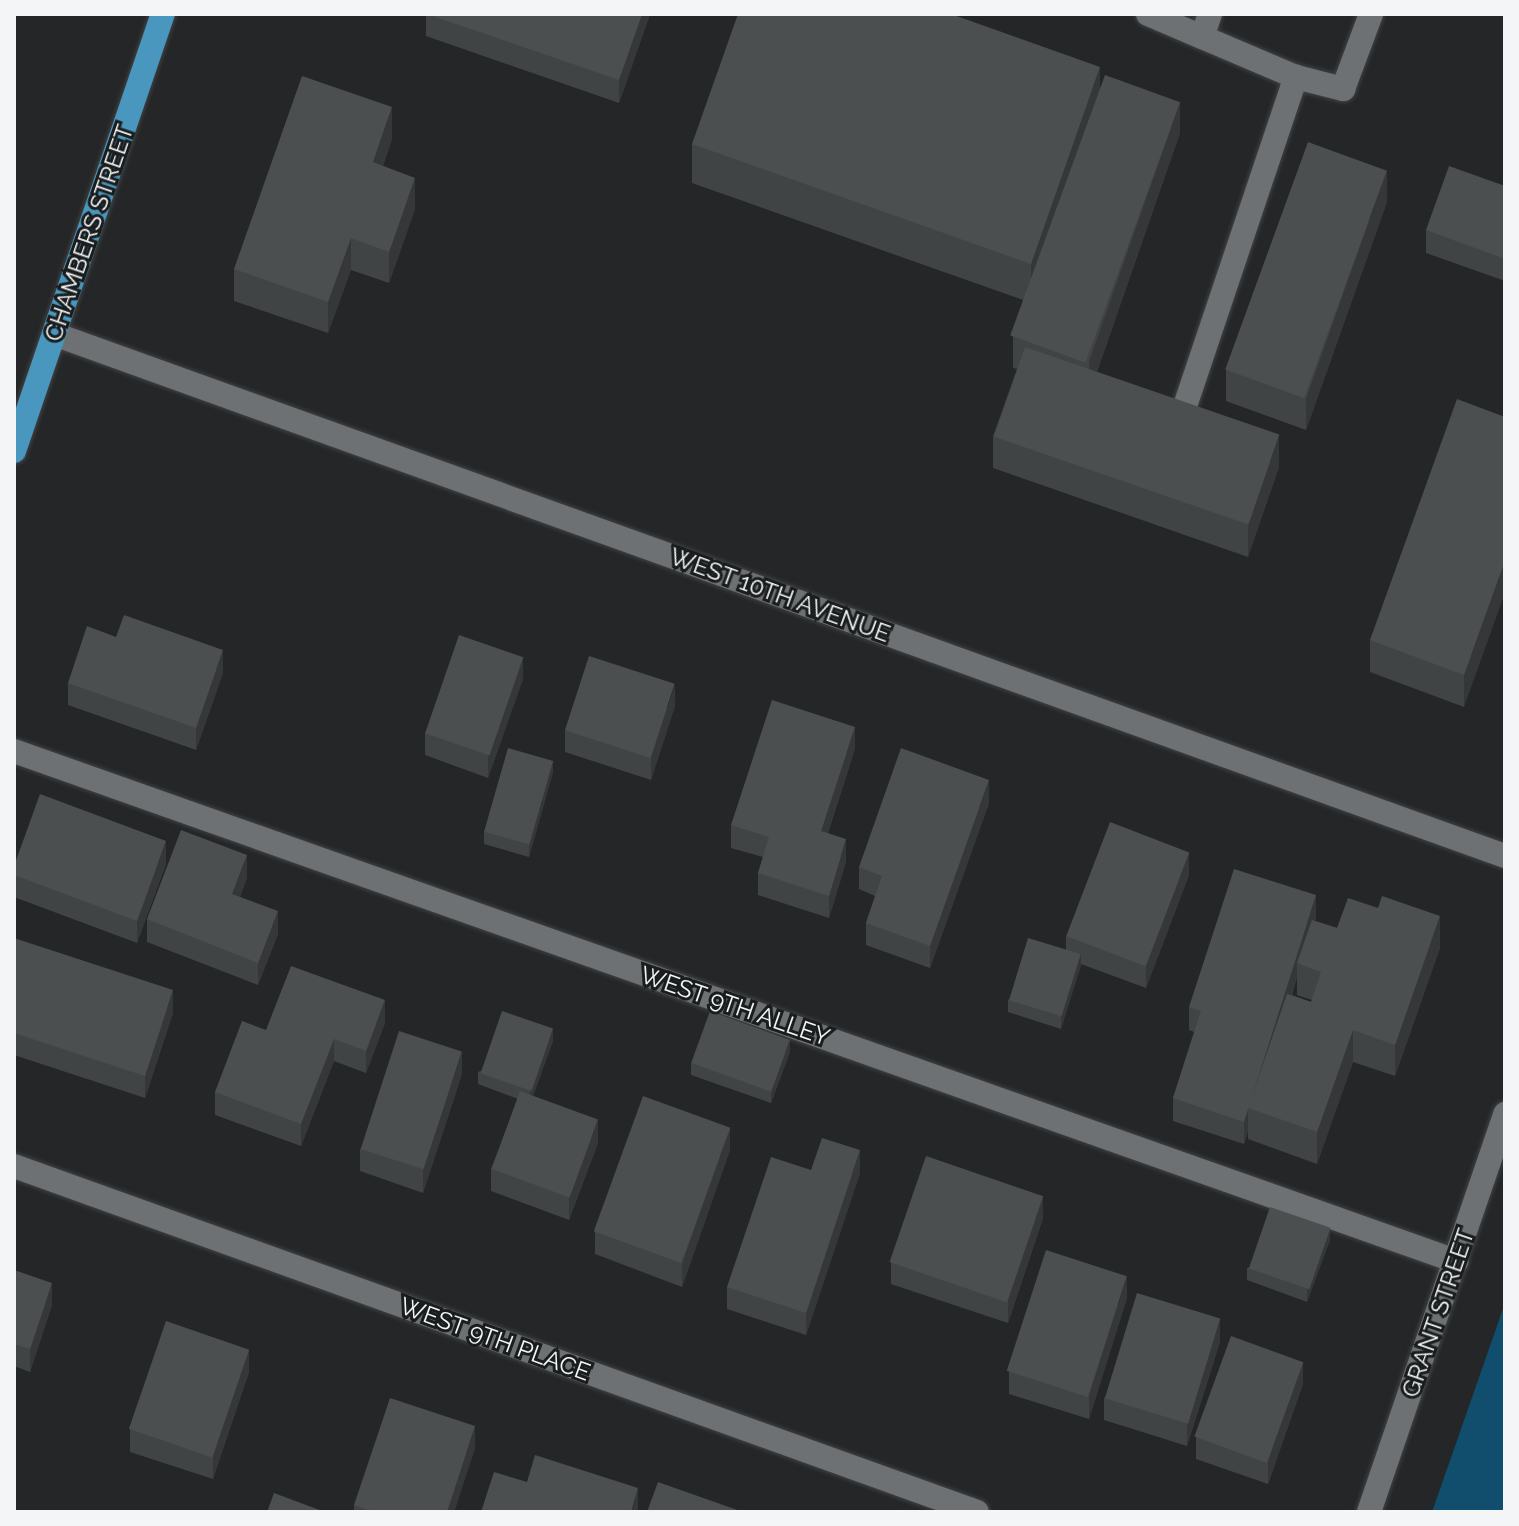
<!DOCTYPE html>
<style>
body{margin:0}
#map{position:relative;width:1519px;height:1526px;overflow:hidden;background:#242628;font-family:Raleway,sans-serif}
div>[style]{position:absolute}
.green>*{inset:0;background:#114e6e}
.roads{filter:drop-shadow(0 0 2px #404243) drop-shadow(0 0 2px #404243)}
.minor>*{height:24px;margin:-12px;padding:0 12px;transform-origin:12px;border-radius:12px;background:#6e7173}
.major>*{height:24px;margin:-12px;padding:0 12px;transform-origin:12px;border-radius:12px;background:#4996be}
.wall>*{inset:0;background:#414445}
.shaded-wall>*{inset:0;background:#353738}
.building>*{inset:0;background:#4c4f50;transform-origin:0 0}
span{translate:-50% -50%;white-space:nowrap;text-align:center;line-height:1.15;-webkit-text-stroke:6px #1a1d1e;paint-order:stroke}
.street-label{font-size:24px;color:#f3f5f6}
.frame{position:absolute;inset:0;border:16px solid #f3f5f6;pointer-events:none}
</style>
<div id="map">
<div class="green">
<div style="clip-path:polygon(1505px 1303px,1505px 1512px,1432px 1512px)"></div>
</div>
<div class="roads">
<div class="minor">
<div style="left:1148px;top:14px;width:59px;rotate:23.1deg"></div>
<div style="left:1210px;top:14px;width:24px;rotate:109deg"></div>
<div style="left:1202px;top:37px;width:102px;rotate:23.1deg"></div>
<div style="left:54px;top:334px;width:1542px;rotate:19.79deg"></div>
<div style="left:1183px;top:412px;width:354px;rotate:-71.4deg"></div>
<div style="left:1296px;top:77px;width:49px;rotate:14.3deg"></div>
<div style="left:1343px;top:89px;width:80px;rotate:-69.5deg"></div>
<div style="left:14px;top:751px;width:1530px;rotate:19.48deg"></div>
<div style="left:14px;top:1166px;width:1023px;rotate:19.76deg"></div>
<div style="left:1369px;top:1512px;width:421px;rotate:-71.1deg"></div>
</div>
<div class="major">
<div style="left:14px;top:451px;width:462px;rotate:-71.2deg"></div>
</div>
</div>
<div class="wall">
<div style="clip-path:polygon(426px 14px,649px 14px,649px 17px,619px 103px,426px 36px)"></div>
<div style="clip-path:polygon(1100px 88px,1180px 133px,1097px 372px,1279px 467px,1248px 557px,993px 468px,993px 436px,1017px 369px,1013px 368px,1013px 336px,1026px 301px,692px 183px,692px 144px)"></div>
<div style="clip-path:polygon(392px 139px,383px 166px,415px 209px,389px 283px,351px 270px,328px 333px,234px 301px,234px 269px)"></div>
<div style="clip-path:polygon(1505px 186px,1505px 281px,1426px 253px,1426px 230px)"></div>
<div style="clip-path:polygon(1387px 202px,1306px 430px,1226px 401px,1226px 370px)"></div>
<div style="clip-path:polygon(1505px 417px,1464px 707px,1370px 672px,1370px 640px)"></div>
<div style="clip-path:polygon(116px 637px,223px 673px,196px 750px,68px 705px,68px 683px)"></div>
<div style="clip-path:polygon(523px 679px,488px 778px,425px 755px,425px 733px)"></div>
<div style="clip-path:polygon(675px 706px,651px 780px,565px 752px,565px 730px)"></div>
<div style="clip-path:polygon(855px 749px,828px 833px,846px 862px,829px 918px,758px 895px,758px 873px,763px 857px,731px 848px,731px 825px)"></div>
<div style="clip-path:polygon(553px 772px,529px 857px,484px 844px,484px 832px)"></div>
<div style="clip-path:polygon(989px 803px,930px 968px,866px 945px,866px 923px,875px 896px,859px 889px,859px 867px)"></div>
<div style="clip-path:polygon(166px 864px,137px 943px,14px 897px,14px 866px)"></div>
<div style="clip-path:polygon(1189px 875px,1146px 988px,1081px 964px,1061px 1029px,1008px 1012px,1008px 1000px,1066px 950px,1066px 936px)"></div>
<div style="clip-path:polygon(247px 878px,240px 897px,278px 934px,258px 985px,147px 942px,147px 919px)"></div>
<div style="clip-path:polygon(evenodd,1316px 918px,1315px 921px,1337px 928px,1440px 948px,1395px 1076px,1353px 1062px,1317px 1164px,1248px 1139px,1248px 1131px,1244px 1144px,1173px 1121px,1173px 1098px,1194px 1032px,1189px 1030px,1189px 1007px,1316px 918px,1297px 977px,1297px 995px,1312px 1000px,1311px 1002px,1292px 995px,1297px 977px)"></div>
<div style="clip-path:polygon(14px 938px,173px 1013px,145px 1098px,14px 1055px)"></div>
<div style="clip-path:polygon(385px 1023px,366px 1073px,334px 1061px,301px 1146px,215px 1115px,215px 1092px,266px 1030px)"></div>
<div style="clip-path:polygon(553px 1041px,533px 1096px,598px 1143px,569px 1220px,491px 1191px,491px 1169px,518px 1099px,478px 1084px,478px 1072px)"></div>
<div style="clip-path:polygon(790px 1052px,771px 1103px,691px 1075px,691px 1063px)"></div>
<div style="clip-path:polygon(462px 1074px,423px 1193px,360px 1171px,360px 1149px)"></div>
<div style="clip-path:polygon(730px 1150px,682px 1287px,595px 1254px,595px 1232px)"></div>
<div style="clip-path:polygon(811px 1170px,860px 1173px,806px 1335px,727px 1309px,727px 1287px)"></div>
<div style="clip-path:polygon(1043px 1218px,1008px 1323px,891px 1284px,891px 1262px)"></div>
<div style="clip-path:polygon(1330px 1240px,1307px 1302px,1247px 1280px,1247px 1268px)"></div>
<div style="clip-path:polygon(14px 1270px,52px 1305px,30px 1372px,14px 1366px)"></div>
<div style="clip-path:polygon(1127px 1298px,1089px 1419px,1009px 1394px,1009px 1371px)"></div>
<div style="clip-path:polygon(1220px 1342px,1187px 1446px,1104px 1420px,1104px 1398px)"></div>
<div style="clip-path:polygon(249px 1372px,213px 1479px,130px 1452px,130px 1429px)"></div>
<div style="clip-path:polygon(1303px 1384px,1268px 1484px,1196px 1459px,1196px 1437px)"></div>
<div style="clip-path:polygon(475px 1448px,454px 1512px,354px 1512px,354px 1505px)"></div>
</div>
<div class="shaded-wall">
<div style="clip-path:polygon(642px 14px,649px 14px,649px 17px,619px 103px,619px 80px)"></div>
<div style="clip-path:polygon(1100px 67px,1100px 105px,1031px 303px,1031px 264px)"></div>
<div style="clip-path:polygon(1180px 102px,1180px 133px,1089px 394px,1089px 362px)"></div>
<div style="clip-path:polygon(392px 107px,392px 139px,373px 194px,373px 162px)"></div>
<div style="clip-path:polygon(1387px 170px,1387px 202px,1306px 430px,1306px 399px)"></div>
<div style="clip-path:polygon(415px 178px,415px 209px,389px 283px,389px 252px)"></div>
<div style="clip-path:polygon(351px 238px,351px 270px,328px 333px,328px 302px)"></div>
<div style="clip-path:polygon(1279px 436px,1279px 467px,1248px 557px,1248px 525px)"></div>
<div style="clip-path:polygon(1505px 561px,1505px 593px,1464px 707px,1464px 675px)"></div>
<div style="clip-path:polygon(223px 650px,223px 673px,196px 750px,196px 728px)"></div>
<div style="clip-path:polygon(523px 657px,523px 679px,488px 778px,488px 756px)"></div>
<div style="clip-path:polygon(675px 684px,675px 706px,651px 780px,651px 758px)"></div>
<div style="clip-path:polygon(855px 727px,855px 749px,821px 853px,821px 831px)"></div>
<div style="clip-path:polygon(553px 761px,553px 772px,529px 857px,529px 845px)"></div>
<div style="clip-path:polygon(989px 780px,989px 803px,930px 968px,930px 946px)"></div>
<div style="clip-path:polygon(846px 839px,846px 862px,829px 918px,829px 896px)"></div>
<div style="clip-path:polygon(166px 841px,166px 864px,137px 943px,137px 921px)"></div>
<div style="clip-path:polygon(1189px 853px,1189px 875px,1146px 988px,1146px 966px)"></div>
<div style="clip-path:polygon(247px 855px,247px 878px,232px 917px,232px 894px)"></div>
<div style="clip-path:polygon(1316px 895px,1316px 918px,1301px 965px,1297px 963px,1297px 977px,1254px 1110px,1248px 1108px)"></div>
<div style="clip-path:polygon(278px 911px,278px 934px,258px 985px,258px 963px)"></div>
<div style="clip-path:polygon(1440px 916px,1440px 948px,1395px 1076px,1395px 1045px)"></div>
<div style="clip-path:polygon(1081px 954px,1081px 966px,1061px 1029px,1061px 1017px)"></div>
<div style="clip-path:polygon(173px 990px,173px 1013px,145px 1098px,145px 1076px)"></div>
<div style="clip-path:polygon(385px 1000px,385px 1023px,366px 1073px,366px 1051px)"></div>
<div style="clip-path:polygon(553px 1029px,553px 1041px,530px 1103px,530px 1091px)"></div>
<div style="clip-path:polygon(1353px 1030px,1353px 1062px,1317px 1164px,1317px 1132px)"></div>
<div style="clip-path:polygon(334px 1039px,334px 1061px,301px 1146px,301px 1124px)"></div>
<div style="clip-path:polygon(790px 1040px,790px 1052px,771px 1103px,771px 1092px)"></div>
<div style="clip-path:polygon(462px 1051px,462px 1074px,423px 1193px,423px 1170px)"></div>
<div style="clip-path:polygon(1248px 1109px,1248px 1131px,1244px 1144px,1244px 1122px)"></div>
<div style="clip-path:polygon(598px 1120px,598px 1143px,569px 1220px,569px 1198px)"></div>
<div style="clip-path:polygon(730px 1128px,730px 1150px,682px 1287px,682px 1264px)"></div>
<div style="clip-path:polygon(860px 1150px,860px 1173px,806px 1335px,806px 1313px)"></div>
<div style="clip-path:polygon(1043px 1196px,1043px 1218px,1008px 1323px,1008px 1301px)"></div>
<div style="clip-path:polygon(1330px 1228px,1330px 1240px,1307px 1302px,1307px 1290px)"></div>
<div style="clip-path:polygon(1127px 1276px,1127px 1298px,1089px 1419px,1089px 1396px)"></div>
<div style="clip-path:polygon(52px 1283px,52px 1305px,30px 1372px,30px 1349px)"></div>
<div style="clip-path:polygon(1220px 1319px,1220px 1342px,1187px 1446px,1187px 1423px)"></div>
<div style="clip-path:polygon(249px 1349px,249px 1372px,213px 1479px,213px 1457px)"></div>
<div style="clip-path:polygon(1303px 1362px,1303px 1384px,1268px 1484px,1268px 1461px)"></div>
<div style="clip-path:polygon(475px 1426px,475px 1448px,454px 1512px,447px 1512px)"></div>
<div style="clip-path:polygon(638px 1488px,638px 1512px,631px 1512px)"></div>
</div>
<div class="building">
<div style="clip-path:polygon(427px 14px,642px 14px,619px 80px)"></div>
<div style="clip-path:polygon(738px 14px,951px 14px,1100px 67px,1031px 264px,692px 144px)"></div>
<div style="left:1105px;top:75px;width:80px;height:277px;rotate:20deg"></div>
<div style="clip-path:polygon(302px 76px,392px 107px,373px 162px,415px 178px,389px 252px,351px 238px,328px 302px,234px 269px)"></div>
<div style="left:1308px;top:142px;width:84px;height:242px;rotate:20deg"></div>
<div style="clip-path:polygon(1449px 166px,1505px 186px,1505px 259px,1426px 230px)"></div>
<div style="left:1025px;top:347px;width:269px;height:95px;rotate:19deg"></div>
<div style="clip-path:polygon(1457px 399px,1505px 417px,1505px 561px,1464px 675px,1370px 640px)"></div>
<div style="clip-path:polygon(124px 615px,223px 650px,196px 728px,68px 683px,87px 626px,116px 637px)"></div>
<div style="left:459px;top:635px;width:68px;height:104px;rotate:19deg"></div>
<div style="left:589px;top:656px;width:90px;height:78px;rotate:18deg"></div>
<div style="clip-path:polygon(772px 700px,855px 727px,821px 831px,846px 839px,829px 896px,758px 873px,769px 837px,731px 825px)"></div>
<div style="left:508px;top:748px;width:47px;height:87px;rotate:16deg"></div>
<div style="clip-path:polygon(901px 748px,989px 780px,930px 946px,866px 923px,882px 876px,859px 867px)"></div>
<div style="clip-path:polygon(40px 794px,166px 841px,137px 921px,14px 875px,14px 866px)"></div>
<div style="left:1110px;top:822px;width:85px;height:122px;rotate:21deg"></div>
<div style="clip-path:polygon(181px 830px,247px 855px,232px 894px,278px 911px,258px 963px,147px 919px)"></div>
<div style="clip-path:polygon(1234px 869px,1316px 895px,1244px 1122px,1173px 1098px,1201px 1011px,1189px 1007px)"></div>
<div style="clip-path:polygon(1382px 896px,1440px 916px,1395px 1045px,1353px 1030px,1317px 1132px,1248px 1108px,1287px 994px,1311px 1002px,1321px 972px,1297px 963px,1312px 920px,1337px 928px,1348px 898px,1378px 908px)"></div>
<div style="clip-path:polygon(14px 938px,173px 990px,145px 1076px,14px 1033px)"></div>
<div style="left:1028px;top:938px;width:55px;height:65px;rotate:17deg"></div>
<div style="clip-path:polygon(291px 966px,385px 1000px,366px 1051px,334px 1039px,301px 1124px,215px 1092px,242px 1021px,266px 1030px)"></div>
<div style="left:502px;top:1011px;width:54px;height:66px;rotate:19deg"></div>
<div style="left:710px;top:1011px;width:85px;height:55px;rotate:20deg"></div>
<div style="left:399px;top:1031px;width:66px;height:124px;rotate:18deg"></div>
<div style="left:520px;top:1091px;width:83px;height:83px;rotate:20deg"></div>
<div style="left:643px;top:1096px;width:93px;height:144px;rotate:20deg"></div>
<div style="clip-path:polygon(822px 1138px,860px 1150px,806px 1313px,727px 1287px,771px 1157px,811px 1170px)"></div>
<div style="left:926px;top:1156px;width:124px;height:112px;rotate:19deg"></div>
<div style="left:1270px;top:1207px;width:64px;height:65px;rotate:19deg"></div>
<div style="left:1046px;top:1250px;width:85px;height:127px;rotate:18deg"></div>
<div style="clip-path:polygon(14px 1270px,52px 1283px,30px 1349px,14px 1344px)"></div>
<div style="left:1137px;top:1293px;width:87px;height:110px;rotate:17deg"></div>
<div style="left:166px;top:1321px;width:88px;height:114px;rotate:19deg"></div>
<div style="left:1231px;top:1336px;width:77px;height:107px;rotate:20deg"></div>
<div style="clip-path:polygon(390px 1398px,475px 1426px,447px 1512px,374px 1512px,354px 1505px)"></div>
<div style="clip-path:polygon(535px 1455px,638px 1488px,631px 1512px,481px 1512px,494px 1472px,527px 1482px)"></div>
<div style="clip-path:polygon(658px 1482px,743px 1512px,647px 1512px)"></div>
<div style="clip-path:polygon(274px 1493px,325px 1512px,267px 1512px)"></div>
</div>
<div class="street-label">
<span style="left:89px;top:233px;rotate:-71deg">CHAMBERS STREET</span>
<span style="left:780px;top:595px;rotate:20deg">WEST 10TH AVENUE</span>
<span style="left:735px;top:1006px;rotate:19deg">WEST 9TH ALLEY</span>
<span style="left:1438px;top:1313px;rotate:-71deg">GRANT STREET</span>
<span style="left:495px;top:1339px;rotate:20deg">WEST 9TH PLACE</span>
</div>
<div class="frame"></div>
</div>
